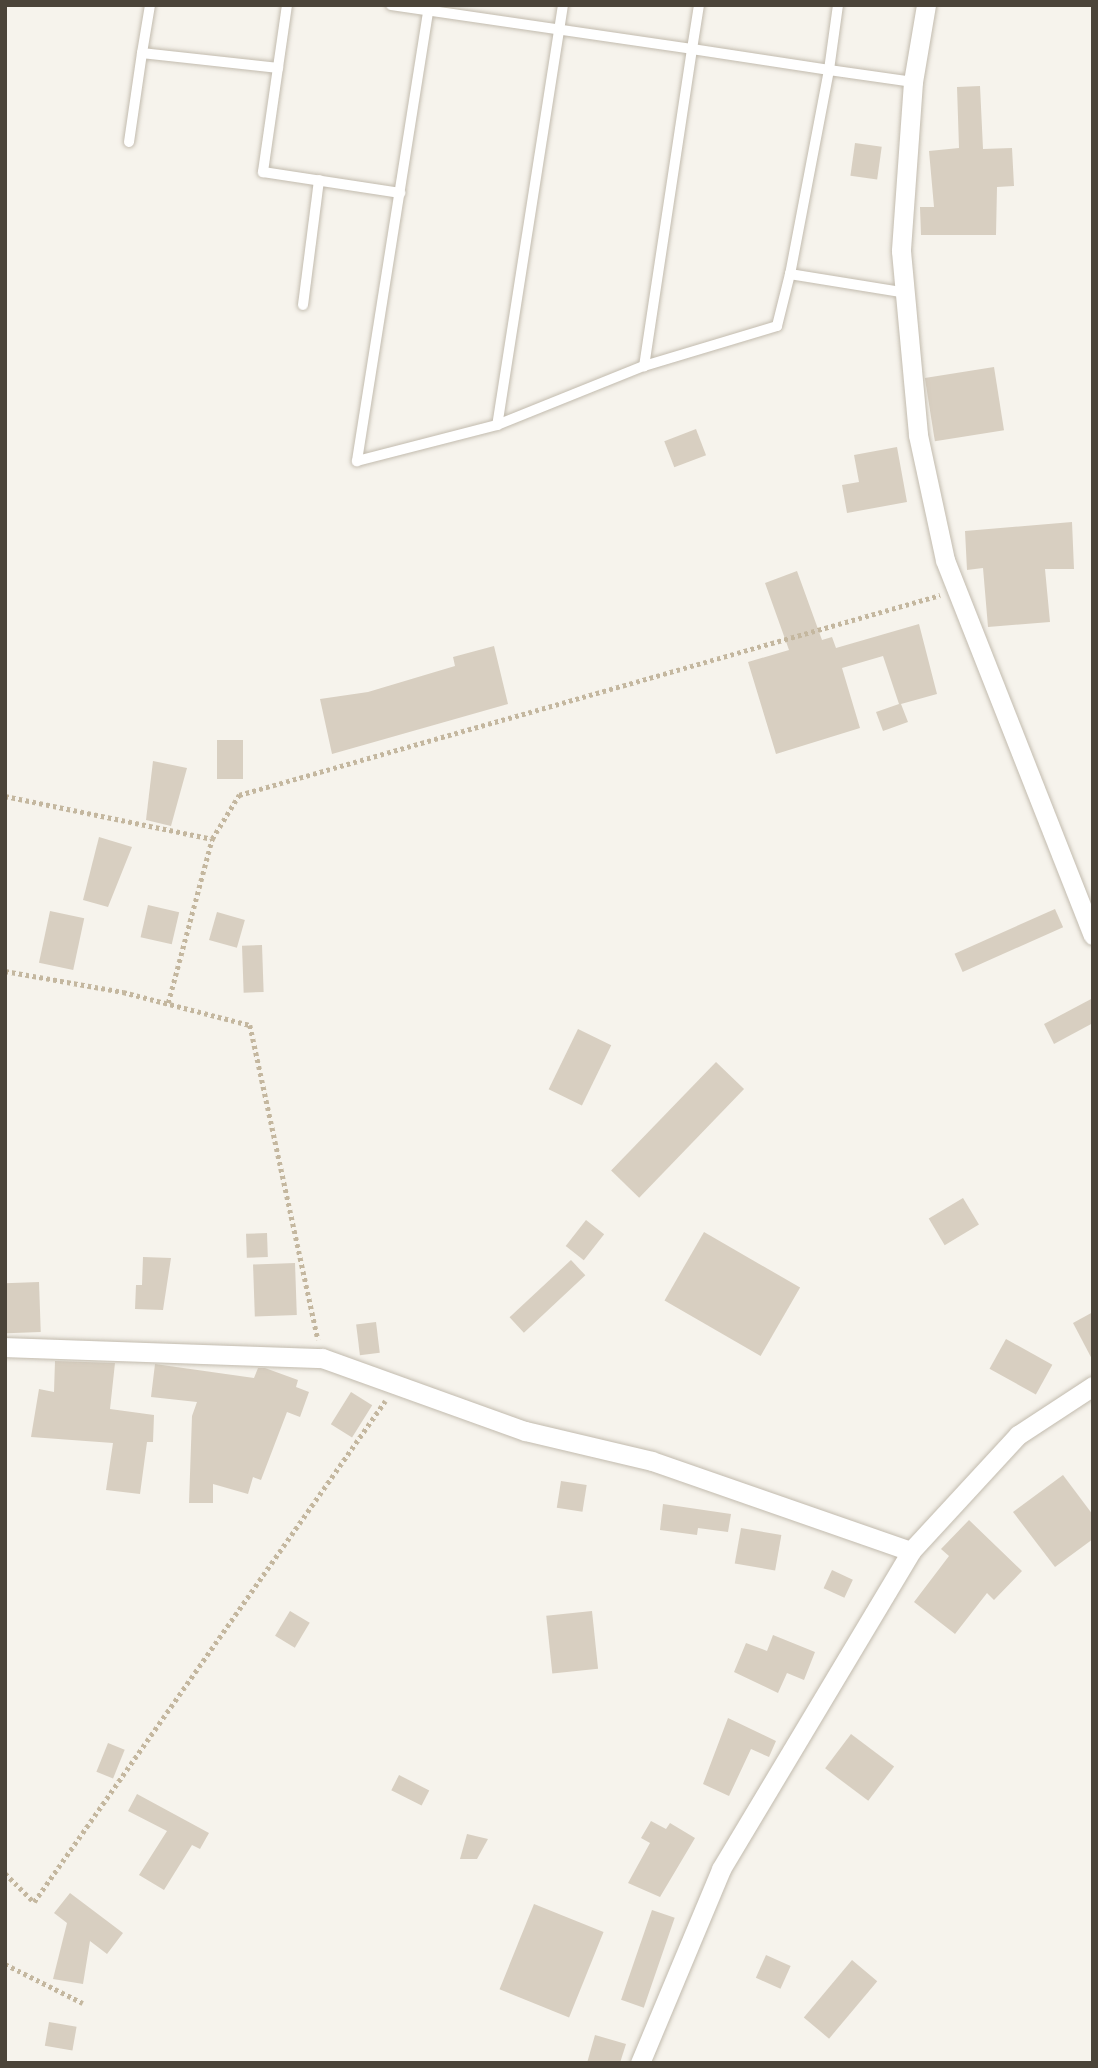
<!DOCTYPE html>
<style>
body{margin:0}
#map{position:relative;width:1098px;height:2068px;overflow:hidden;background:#f6f3ec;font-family:Jost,sans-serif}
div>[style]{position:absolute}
.building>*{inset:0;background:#d8cfc1;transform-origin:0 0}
.path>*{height:4.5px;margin-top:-2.25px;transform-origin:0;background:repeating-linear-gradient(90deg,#c4b79f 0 3.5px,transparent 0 7px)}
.roads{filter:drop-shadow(0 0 2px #c2bbae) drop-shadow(0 0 2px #c2bbae)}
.lane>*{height:10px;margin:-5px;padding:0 5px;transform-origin:5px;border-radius:5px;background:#fff}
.street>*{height:19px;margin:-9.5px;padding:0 9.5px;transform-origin:9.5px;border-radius:9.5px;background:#fff}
span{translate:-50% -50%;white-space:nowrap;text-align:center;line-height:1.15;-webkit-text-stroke:7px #fff;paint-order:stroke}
.frame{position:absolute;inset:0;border:7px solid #4b4439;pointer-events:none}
</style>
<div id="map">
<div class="building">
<div style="clip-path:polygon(980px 86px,983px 149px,1012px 148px,1014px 186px,997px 187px,996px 235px,921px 235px,920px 207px,934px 207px,929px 151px,959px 148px,957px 87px)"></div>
<div style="left:855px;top:143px;width:27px;height:33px;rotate:8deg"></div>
<div style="left:994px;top:367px;width:64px;height:70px;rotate:81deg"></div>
<div style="left:696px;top:429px;width:28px;height:34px;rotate:69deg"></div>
<div style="clip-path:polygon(897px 447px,907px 502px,847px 513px,842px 485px,859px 482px,854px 455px)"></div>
<div style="clip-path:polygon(1072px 522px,1074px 569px,1045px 569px,1050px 622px,988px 627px,983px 568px,967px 570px,965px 531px)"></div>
<div style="clip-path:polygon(797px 571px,822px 640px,832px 637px,836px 648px,919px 624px,937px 694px,901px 704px,908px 722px,883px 731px,876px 712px,899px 704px,883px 656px,842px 668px,860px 728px,776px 754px,748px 662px,789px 650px,765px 583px)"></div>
<div style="clip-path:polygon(494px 646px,508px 704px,332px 754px,320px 699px,368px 692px,455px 666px,453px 657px)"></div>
<div style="left:217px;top:740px;width:26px;height:39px"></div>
<div style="clip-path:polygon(153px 761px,187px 768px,171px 826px,146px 820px)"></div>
<div style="clip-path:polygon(99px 837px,132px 847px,108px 907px,83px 900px)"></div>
<div style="left:148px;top:905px;width:32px;height:33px;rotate:13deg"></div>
<div style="left:1055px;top:909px;width:20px;height:110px;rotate:66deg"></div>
<div style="left:50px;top:911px;width:35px;height:53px;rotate:12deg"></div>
<div style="left:217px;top:912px;width:29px;height:29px;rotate:16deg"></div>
<div style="left:262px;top:945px;width:47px;height:20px;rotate:88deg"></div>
<div style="clip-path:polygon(1093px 998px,1093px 1023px,1054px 1044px,1044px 1024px)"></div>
<div style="left:578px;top:1029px;width:37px;height:67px;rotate:26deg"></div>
<div style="left:716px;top:1062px;width:39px;height:151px;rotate:44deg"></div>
<div style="left:963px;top:1198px;width:31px;height:40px;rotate:59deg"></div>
<div style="left:586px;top:1220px;width:23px;height:33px;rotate:38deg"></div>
<div style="left:704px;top:1232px;width:111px;height:79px;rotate:30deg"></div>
<div style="left:267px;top:1233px;width:24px;height:21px;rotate:88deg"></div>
<div style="clip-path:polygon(143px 1257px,171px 1258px,163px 1310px,135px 1309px,136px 1285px,142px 1285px)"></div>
<div style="left:571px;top:1260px;width:21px;height:84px;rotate:47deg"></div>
<div style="left:295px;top:1263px;width:52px;height:42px;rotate:88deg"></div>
<div style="left:39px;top:1282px;width:50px;height:34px;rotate:88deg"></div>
<div style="clip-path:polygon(1093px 1312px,1093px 1361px,1073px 1323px)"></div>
<div style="left:376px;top:1322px;width:31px;height:20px;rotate:83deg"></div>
<div style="left:1006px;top:1339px;width:53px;height:34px;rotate:29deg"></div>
<div style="clip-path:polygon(55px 1361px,115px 1363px,110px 1409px,154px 1415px,153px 1442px,147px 1442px,140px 1494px,106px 1490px,113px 1443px,31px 1437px,39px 1389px,54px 1392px)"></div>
<div style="clip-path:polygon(155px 1364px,254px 1378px,258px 1368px,265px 1368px,298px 1380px,296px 1387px,309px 1392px,300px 1417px,287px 1412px,261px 1480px,253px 1477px,248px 1494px,213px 1484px,213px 1503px,189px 1503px,192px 1416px,197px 1402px,151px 1397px)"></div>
<div style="left:351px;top:1392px;width:25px;height:38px;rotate:32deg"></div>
<div style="clip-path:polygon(1063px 1475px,1093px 1515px,1093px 1539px,1055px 1567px,1013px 1512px)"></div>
<div style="left:561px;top:1481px;width:26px;height:27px;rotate:9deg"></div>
<div style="clip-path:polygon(663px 1504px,731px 1514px,728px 1532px,698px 1528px,697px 1535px,660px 1530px)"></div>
<div style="clip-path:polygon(969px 1520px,1022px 1571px,994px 1600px,987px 1593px,955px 1634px,914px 1602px,949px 1556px,941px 1549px)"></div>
<div style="left:741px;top:1528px;width:41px;height:36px;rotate:10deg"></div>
<div style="left:832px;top:1570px;width:23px;height:20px;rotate:25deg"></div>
<div style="left:290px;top:1611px;width:23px;height:29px;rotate:31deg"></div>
<div style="left:592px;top:1611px;width:58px;height:46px;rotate:84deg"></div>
<div style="clip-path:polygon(773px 1635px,815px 1652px,804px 1680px,787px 1673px,778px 1693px,734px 1672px,746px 1643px,767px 1651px)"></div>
<div style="clip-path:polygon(728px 1718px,776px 1741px,769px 1757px,751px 1749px,729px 1796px,703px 1784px)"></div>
<div style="left:851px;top:1734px;width:54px;height:43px;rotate:37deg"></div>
<div style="left:108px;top:1743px;width:18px;height:31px;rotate:22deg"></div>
<div style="left:399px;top:1775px;width:34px;height:17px;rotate:27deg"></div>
<div style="clip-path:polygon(137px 1794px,209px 1833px,200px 1849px,192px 1845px,164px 1890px,139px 1875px,167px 1831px,128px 1811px)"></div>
<div style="clip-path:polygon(651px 1821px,666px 1829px,670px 1823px,695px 1838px,660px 1897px,628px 1883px,650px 1843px,641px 1838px)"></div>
<div style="clip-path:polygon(467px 1834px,488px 1839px,477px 1859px,460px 1859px)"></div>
<div style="clip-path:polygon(70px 1893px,123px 1933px,107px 1954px,90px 1941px,83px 1984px,53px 1979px,67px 1923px,54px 1913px)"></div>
<div style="left:534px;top:1904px;width:75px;height:92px;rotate:22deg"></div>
<div style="left:652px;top:1910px;width:24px;height:95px;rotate:19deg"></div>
<div style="left:766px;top:1955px;width:27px;height:25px;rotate:24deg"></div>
<div style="left:852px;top:1960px;width:33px;height:75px;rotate:40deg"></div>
<div style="left:49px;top:2022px;width:28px;height:24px;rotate:10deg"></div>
<div style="clip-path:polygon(595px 2035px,626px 2044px,620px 2063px,587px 2063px)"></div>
</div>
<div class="path">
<div style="left:5px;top:796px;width:211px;rotate:11.7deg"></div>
<div style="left:5px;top:971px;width:120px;rotate:10.1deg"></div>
<div style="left:123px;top:992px;width:131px;rotate:14.6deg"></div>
<div style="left:250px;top:1025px;width:322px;rotate:77.8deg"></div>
<div style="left:168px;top:1003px;width:170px;rotate:-75deg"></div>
<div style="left:212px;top:839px;width:52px;rotate:-58.5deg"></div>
<div style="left:239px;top:795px;width:729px;rotate:-15.92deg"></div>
<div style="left:5px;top:1873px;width:41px;rotate:45deg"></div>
<div style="left:34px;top:1902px;width:612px;rotate:-54.98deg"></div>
<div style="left:5px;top:1964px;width:87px;rotate:26.6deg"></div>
</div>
<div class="roads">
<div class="lane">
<div style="left:287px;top:5px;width:169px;rotate:98.2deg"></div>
<div style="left:263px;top:172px;width:139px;rotate:8.7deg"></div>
<div style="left:391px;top:5px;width:304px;rotate:8.3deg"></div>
<div style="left:692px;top:49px;width:321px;rotate:98.6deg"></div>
<div style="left:644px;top:366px;width:139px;rotate:-16.7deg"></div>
<div style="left:777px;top:326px;width:54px;rotate:-76deg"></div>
<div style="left:563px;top:5px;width:425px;rotate:98.9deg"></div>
<div style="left:497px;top:425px;width:158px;rotate:-21.9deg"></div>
<div style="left:699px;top:5px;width:45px;rotate:99deg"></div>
<div style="left:692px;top:49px;width:139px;rotate:8.7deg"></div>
<div style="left:829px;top:70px;width:208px;rotate:100.8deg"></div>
<div style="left:790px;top:274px;width:112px;rotate:9.2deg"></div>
<div style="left:838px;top:5px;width:66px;rotate:97.9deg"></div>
<div style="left:829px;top:70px;width:85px;rotate:8.1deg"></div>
<div style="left:429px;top:6px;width:461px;rotate:99deg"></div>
<div style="left:357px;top:461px;width:145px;rotate:-14.4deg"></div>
<div style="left:142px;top:53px;width:49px;rotate:-80.5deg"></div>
<div style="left:129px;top:142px;width:90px;rotate:-81.7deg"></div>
<div style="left:142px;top:53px;width:137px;rotate:6.3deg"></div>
<div style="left:303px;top:305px;width:126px;rotate:-82.7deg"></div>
</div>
<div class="street">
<div style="left:926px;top:5px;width:78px;rotate:99.6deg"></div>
<div style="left:913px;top:82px;width:169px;rotate:94.1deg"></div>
<div style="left:901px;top:251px;width:185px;rotate:84.7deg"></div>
<div style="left:918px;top:435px;width:128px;rotate:77.8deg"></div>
<div style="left:945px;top:560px;width:403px;rotate:68.5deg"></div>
<div style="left:5px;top:1347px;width:317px;rotate:2deg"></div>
<div style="left:322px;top:1358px;width:216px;rotate:19.8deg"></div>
<div style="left:525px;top:1431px;width:130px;rotate:13.3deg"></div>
<div style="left:652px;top:1461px;width:274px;rotate:19.2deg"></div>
<div style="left:640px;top:2063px;width:210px;rotate:-67.3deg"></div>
<div style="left:721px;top:1869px;width:370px;rotate:-59.1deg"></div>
<div style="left:911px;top:1551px;width:158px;rotate:-47.3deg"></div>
<div style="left:1018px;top:1435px;width:90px;rotate:-33.2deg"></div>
</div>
</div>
<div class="frame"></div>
</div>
